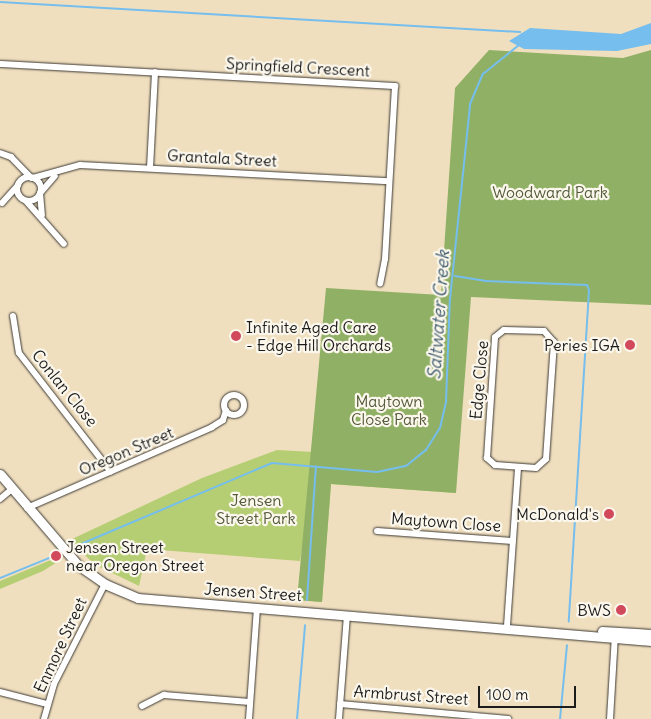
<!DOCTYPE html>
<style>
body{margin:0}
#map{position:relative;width:651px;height:719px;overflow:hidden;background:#f0dfbf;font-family:Delius,sans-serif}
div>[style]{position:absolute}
.green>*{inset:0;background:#b5ce73}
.forest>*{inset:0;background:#90b165}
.water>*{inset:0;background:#75beed}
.stream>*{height:2px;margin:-1px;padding:0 1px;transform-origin:1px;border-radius:1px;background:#75beed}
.roads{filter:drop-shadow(0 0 1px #3c3934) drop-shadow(0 0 1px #3c3934)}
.street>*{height:6px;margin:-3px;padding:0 3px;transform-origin:3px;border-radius:3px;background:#fff}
.street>.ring{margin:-3px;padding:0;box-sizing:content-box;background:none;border:6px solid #fff;border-radius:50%}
.secondary>*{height:9px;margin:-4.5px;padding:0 4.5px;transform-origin:4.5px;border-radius:4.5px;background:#fff}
.dots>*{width:14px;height:14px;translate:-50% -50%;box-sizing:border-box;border:2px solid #fbf7ec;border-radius:50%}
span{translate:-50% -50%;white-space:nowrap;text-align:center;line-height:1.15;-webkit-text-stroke:4.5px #fbf7ec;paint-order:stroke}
.street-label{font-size:16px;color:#1c1c1c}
.park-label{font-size:16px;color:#525a3a}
.poi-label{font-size:16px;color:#1c1c1c}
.left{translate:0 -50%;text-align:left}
.right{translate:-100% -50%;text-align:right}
.water-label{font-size:18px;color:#405d70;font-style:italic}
.scale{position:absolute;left:478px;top:686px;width:98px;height:22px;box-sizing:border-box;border:2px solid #1c1c1c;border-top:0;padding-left:6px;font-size:15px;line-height:18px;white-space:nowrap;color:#1c1c1c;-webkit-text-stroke:4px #fbf7ec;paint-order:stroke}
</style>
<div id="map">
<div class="green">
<div style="clip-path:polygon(277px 450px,314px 452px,312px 464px,456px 493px,331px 484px,322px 602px,297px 600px,305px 531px,300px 561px,147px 549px,139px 586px,94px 564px,70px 540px,202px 478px)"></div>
<div style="clip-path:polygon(58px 557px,62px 559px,43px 571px,0 589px,0 581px)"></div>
</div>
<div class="forest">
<div style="clip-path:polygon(489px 50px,623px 58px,651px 50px,651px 305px,471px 297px,456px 493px,331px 484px,322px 602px,297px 600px,326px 288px,441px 295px,455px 88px)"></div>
</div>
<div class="water">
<div style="clip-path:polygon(651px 23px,651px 44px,617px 51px,524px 49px,509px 41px,530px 28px,621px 34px)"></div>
</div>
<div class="stream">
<div style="left:0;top:2px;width:521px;rotate:3.3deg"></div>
<div style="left:455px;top:276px;width:30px;rotate:9deg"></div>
<div style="left:485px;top:281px;width:102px;rotate:2.2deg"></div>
<div style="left:587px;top:285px;width:5px;rotate:68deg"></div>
<div style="left:589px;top:290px;width:332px;rotate:93.5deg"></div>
<div style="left:74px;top:547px;width:215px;rotate:-23deg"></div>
<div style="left:272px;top:463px;width:105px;rotate:4.9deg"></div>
<div style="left:377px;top:472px;width:30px;rotate:-12deg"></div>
<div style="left:406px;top:466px;width:26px;rotate:-39deg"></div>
<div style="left:426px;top:450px;width:26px;rotate:-58deg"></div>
<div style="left:440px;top:428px;width:28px;rotate:-77deg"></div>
<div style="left:446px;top:401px;width:102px;rotate:-87.8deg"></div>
<div style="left:450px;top:299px;width:196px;rotate:-84.1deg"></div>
<div style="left:470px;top:104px;width:33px;rotate:-67deg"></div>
<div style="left:483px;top:74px;width:46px;rotate:-38.9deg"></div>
<div style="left:0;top:578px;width:58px;rotate:-22.2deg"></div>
<div style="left:307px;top:600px;width:134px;rotate:-86.2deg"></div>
<div style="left:297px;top:719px;width:94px;rotate:-85.1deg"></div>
<div style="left:560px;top:719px;width:74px;rotate:-84.6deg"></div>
</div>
<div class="roads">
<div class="street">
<div style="left:0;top:64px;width:396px;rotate:3.2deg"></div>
<div style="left:395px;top:86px;width:173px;rotate:93.3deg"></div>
<div style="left:385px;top:259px;width:25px;rotate:101deg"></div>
<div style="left:0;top:153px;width:12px;rotate:20deg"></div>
<div style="left:11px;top:157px;width:29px;rotate:46deg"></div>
<div style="left:150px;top:168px;width:96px;rotate:-87deg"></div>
<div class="ring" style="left:17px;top:177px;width:18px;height:18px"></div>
<div style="left:33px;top:178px;width:49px;rotate:-15.5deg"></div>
<div style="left:80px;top:165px;width:309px;rotate:3deg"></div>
<div style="left:41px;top:192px;width:21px;rotate:-49deg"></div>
<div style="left:40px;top:193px;width:22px;rotate:85deg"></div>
<div style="left:26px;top:201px;width:57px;rotate:48.5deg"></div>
<div style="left:2px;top:203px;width:24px;rotate:-48deg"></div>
<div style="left:13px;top:316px;width:37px;rotate:81deg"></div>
<div style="left:19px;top:353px;width:150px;rotate:52.3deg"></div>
<div style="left:504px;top:330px;width:40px;rotate:1.4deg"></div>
<div style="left:544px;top:331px;width:15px;rotate:48deg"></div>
<div style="left:554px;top:342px;width:117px;rotate:93.9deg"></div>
<div style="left:546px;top:459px;width:13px;rotate:138deg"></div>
<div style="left:536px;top:468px;width:41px;rotate:-175.8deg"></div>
<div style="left:495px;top:465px;width:11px;rotate:-139deg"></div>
<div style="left:487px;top:458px;width:121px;rotate:-86.2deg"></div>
<div style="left:495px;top:337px;width:11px;rotate:-38deg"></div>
<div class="ring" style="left:224px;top:395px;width:14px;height:14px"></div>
<div style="left:0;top:499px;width:16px;rotate:-40deg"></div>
<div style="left:27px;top:508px;width:202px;rotate:-23.6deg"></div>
<div style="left:212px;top:427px;width:13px;rotate:-32deg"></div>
<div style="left:223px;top:420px;width:10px;rotate:-73deg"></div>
<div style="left:377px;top:531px;width:136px;rotate:4.2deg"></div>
<div style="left:507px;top:626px;width:158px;rotate:-86deg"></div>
<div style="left:0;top:692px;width:49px;rotate:14.3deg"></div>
<div style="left:340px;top:704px;width:169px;rotate:5.1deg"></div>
<div style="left:142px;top:706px;width:25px;rotate:-27deg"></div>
<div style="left:164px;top:695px;width:86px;rotate:4.7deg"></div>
<div style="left:44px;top:719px;width:36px;rotate:-74deg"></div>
<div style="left:54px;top:684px;width:112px;rotate:-63deg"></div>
<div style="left:249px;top:719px;width:111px;rotate:-85.9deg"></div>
<div style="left:339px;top:719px;width:104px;rotate:-85.6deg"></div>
<div style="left:610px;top:719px;width:83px;rotate:-86.6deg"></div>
</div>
<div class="secondary">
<div style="left:0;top:474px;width:120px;rotate:49.4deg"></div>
<div style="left:78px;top:565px;width:33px;rotate:35deg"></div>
<div style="left:105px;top:584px;width:36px;rotate:23deg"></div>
<div style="left:138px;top:598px;width:515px;rotate:4.79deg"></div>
<div style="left:602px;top:631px;width:49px;rotate:3.5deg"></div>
</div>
</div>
<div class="dots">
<div style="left:236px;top:336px;background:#d1495b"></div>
<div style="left:630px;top:345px;background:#d1495b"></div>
<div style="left:609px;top:514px;background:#d1495b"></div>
<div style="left:56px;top:556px;background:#d1495b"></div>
<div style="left:621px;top:610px;background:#d1495b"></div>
</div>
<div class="street-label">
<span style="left:298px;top:67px;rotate:3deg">Springfield Crescent</span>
<span style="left:222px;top:158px;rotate:3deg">Grantala Street</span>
<span style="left:479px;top:380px;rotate:-85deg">Edge Close</span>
<span style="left:65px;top:388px;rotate:51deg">Conlan Close</span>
<span style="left:126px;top:451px;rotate:-23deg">Oregon Street</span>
<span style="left:446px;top:522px;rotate:4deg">Maytown Close</span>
<span style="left:253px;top:592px;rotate:4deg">Jensen Street</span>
<span style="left:60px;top:645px;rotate:-65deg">Enmore Street</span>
<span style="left:411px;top:695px;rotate:4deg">Armbrust Street</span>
</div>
<div class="park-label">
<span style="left:550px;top:192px">Woodward Park</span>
<span style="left:389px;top:410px">Maytown<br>Close Park</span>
<span style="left:256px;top:509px">Jensen<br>Street Park</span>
</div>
<div class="poi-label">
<span class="left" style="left:246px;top:336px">Infinite Aged Care<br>- Edge Hill Orchards</span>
<span class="right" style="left:620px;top:345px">Peries IGA</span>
<span class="right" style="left:599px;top:514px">McDonald's</span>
<span class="left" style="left:66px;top:556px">Jensen Street<br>near Oregon Street</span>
<span class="right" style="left:611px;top:610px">BWS</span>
</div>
<div class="water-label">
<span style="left:439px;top:315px;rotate:-86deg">Saltwater Creek</span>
</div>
<div class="scale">100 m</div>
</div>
